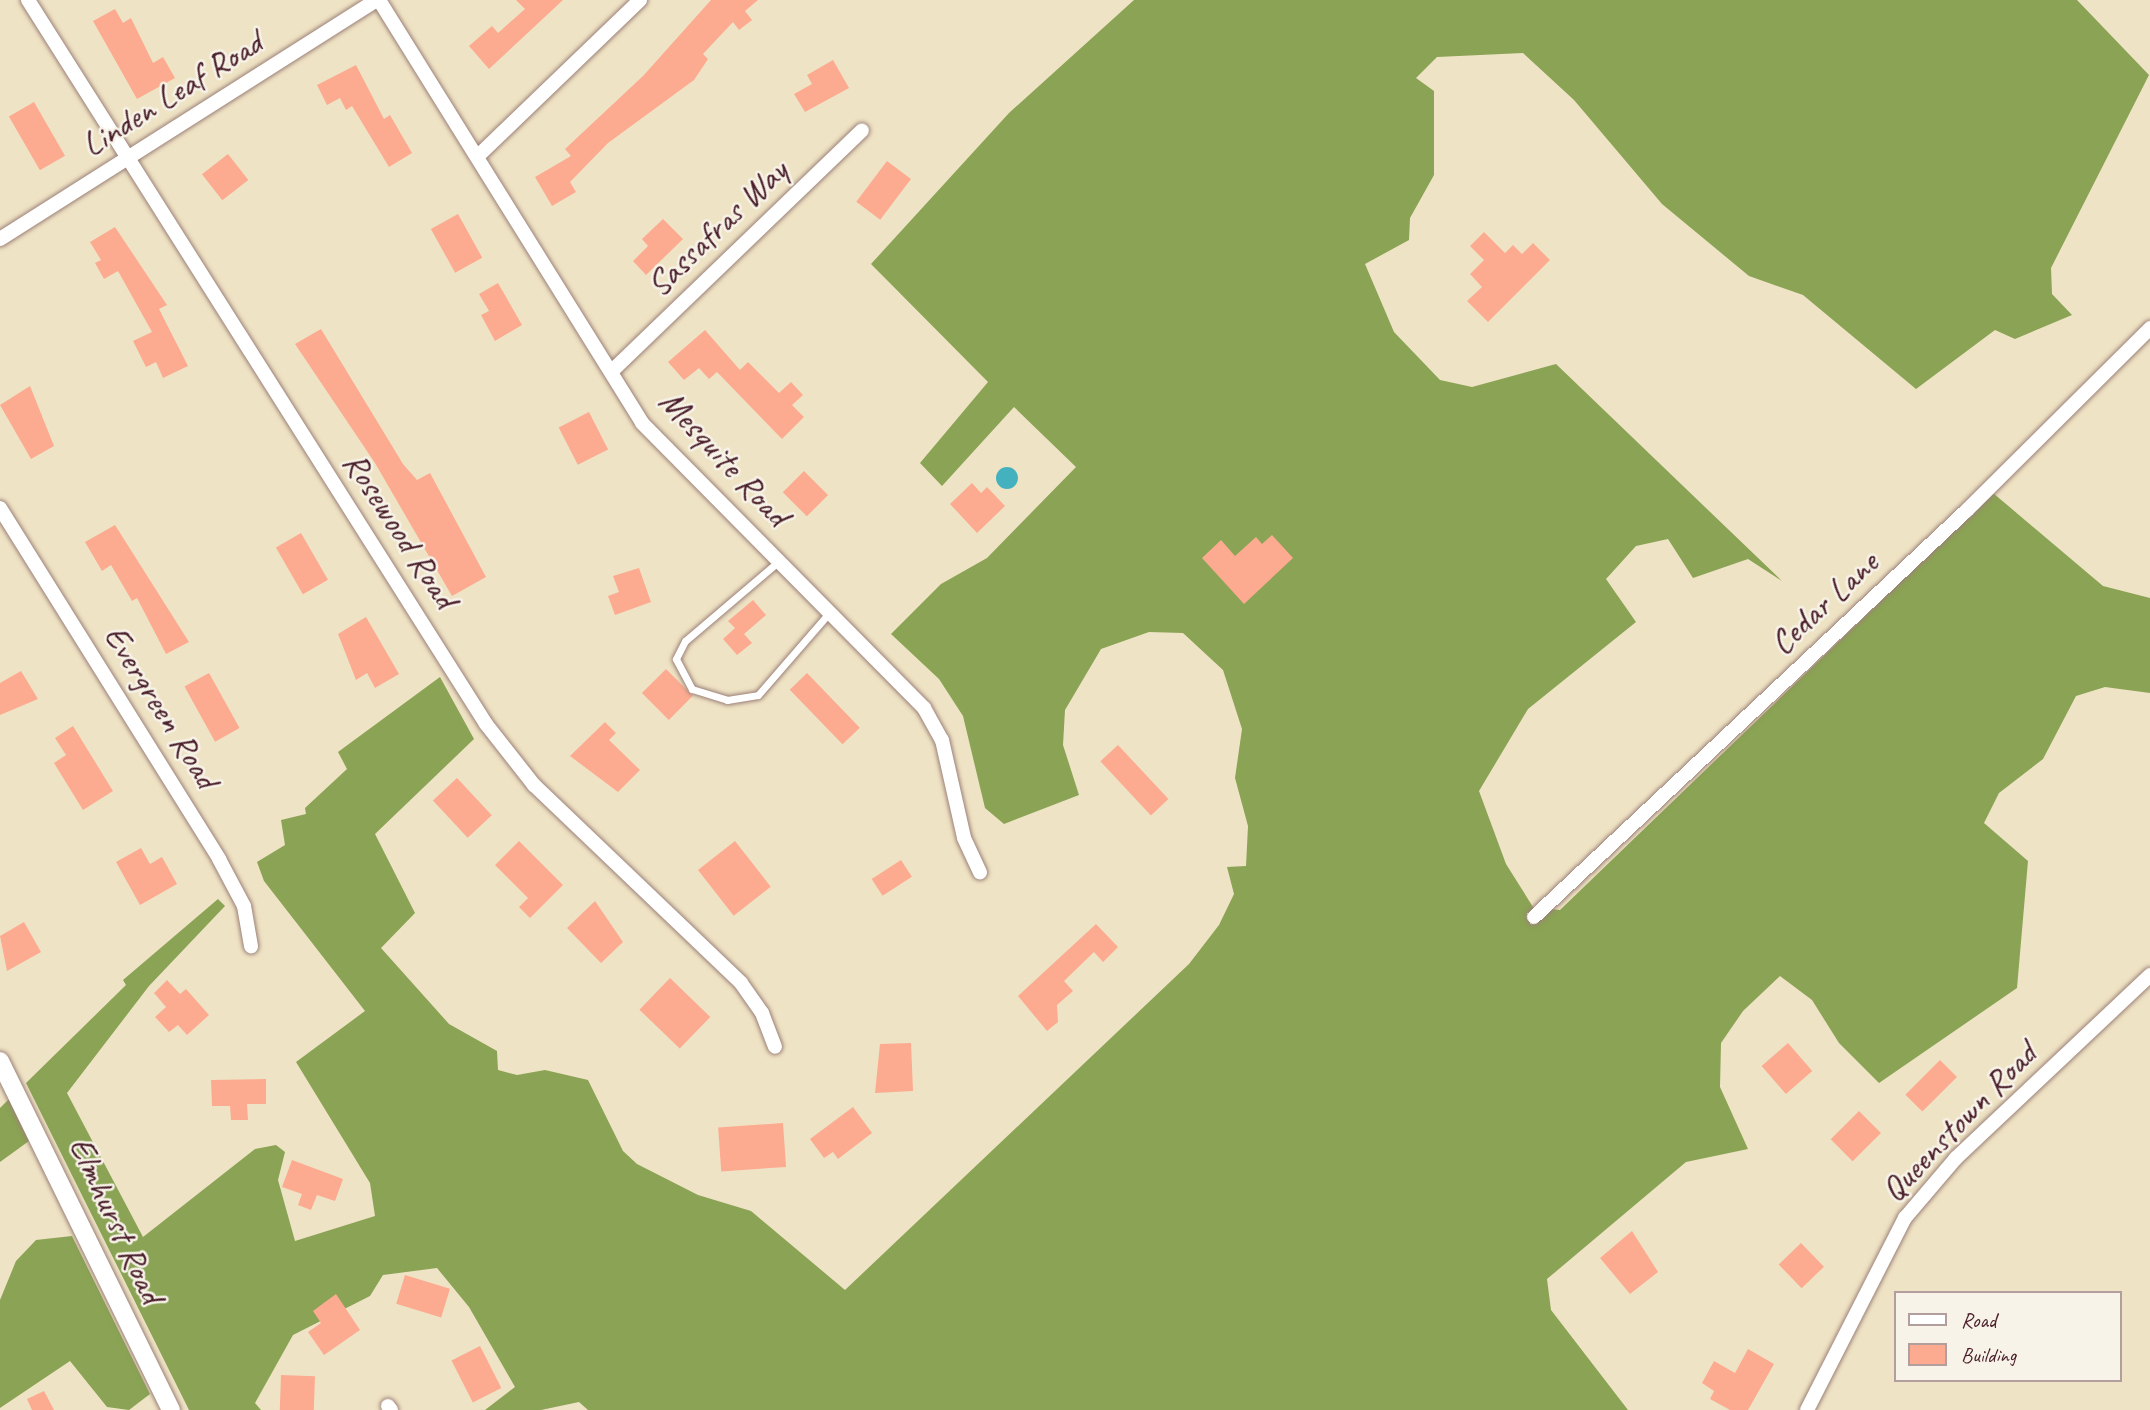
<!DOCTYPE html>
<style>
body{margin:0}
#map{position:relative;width:2150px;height:1410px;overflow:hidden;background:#efe3c5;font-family:Caveat,sans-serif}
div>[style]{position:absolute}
.forest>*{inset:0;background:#8aa354}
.water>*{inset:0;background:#43b2be}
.round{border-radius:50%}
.building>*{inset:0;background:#fcab91;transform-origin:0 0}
.roads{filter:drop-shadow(0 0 2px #9c8178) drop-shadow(0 0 2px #9c8178)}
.service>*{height:7px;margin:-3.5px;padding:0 3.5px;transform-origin:3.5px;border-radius:3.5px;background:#fff}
.minor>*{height:14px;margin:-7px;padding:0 7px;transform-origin:7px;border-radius:7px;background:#fff}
.tertiary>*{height:18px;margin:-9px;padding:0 9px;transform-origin:9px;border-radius:9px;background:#fff}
span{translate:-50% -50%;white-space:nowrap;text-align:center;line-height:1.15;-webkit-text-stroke:5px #f7f3e8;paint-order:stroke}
.street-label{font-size:35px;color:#4a1f2b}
.legend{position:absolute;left:1894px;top:1291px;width:228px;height:91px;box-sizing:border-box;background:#f7f3e8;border:2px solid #b29e9c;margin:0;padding:9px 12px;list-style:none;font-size:21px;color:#4a1f2b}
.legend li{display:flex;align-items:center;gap:14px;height:35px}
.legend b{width:35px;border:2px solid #b29e9c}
</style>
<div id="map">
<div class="forest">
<div style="clip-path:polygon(1134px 0,2077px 0,2149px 75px,2051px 268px,2052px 294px,2072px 315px,2015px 339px,1995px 330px,1916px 389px,1803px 295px,1749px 276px,1662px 204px,1574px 100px,1523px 53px,1437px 57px,1416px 78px,1434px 91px,1434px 175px,1410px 218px,1409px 240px,1365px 264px,1394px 332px,1440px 380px,1472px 387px,1556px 364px,1782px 581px,1748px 559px,1693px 578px,1668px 539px,1636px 546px,1606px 579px,1636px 622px,1528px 709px,1479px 791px,1506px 864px,1533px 907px,1560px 910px,1993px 493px,2103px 586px,2150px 598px,2150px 693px,2105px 687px,2076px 696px,2043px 759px,1999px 793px,1984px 823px,2028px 861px,2017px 988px,1879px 1083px,1839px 1043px,1812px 1000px,1780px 976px,1743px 1011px,1721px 1043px,1720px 1087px,1748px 1149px,1686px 1162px,1547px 1279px,1551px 1310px,1628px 1410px,588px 1410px,579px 1402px,541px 1410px,471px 1410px,485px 1410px,515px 1387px,469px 1307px,437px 1268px,383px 1275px,370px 1296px,293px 1335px,255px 1403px,261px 1410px,189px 1410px,26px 1083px,126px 985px,123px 980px,218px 899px,225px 906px,149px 986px,67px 1093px,143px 1237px,255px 1149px,276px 1145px,285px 1152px,278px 1180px,295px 1241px,375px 1216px,370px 1183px,296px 1062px,365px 1011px,264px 881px,257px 862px,285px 845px,281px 820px,306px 814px,305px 808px,347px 769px,338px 752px,440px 677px,474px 739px,375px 834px,415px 913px,381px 948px,449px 1024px,497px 1051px,498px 1070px,517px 1075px,545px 1070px,588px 1080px,623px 1151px,637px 1164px,698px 1195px,751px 1211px,845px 1290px,1189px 964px,1219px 925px,1234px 894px,1227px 867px,1246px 866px,1248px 826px,1235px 778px,1242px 729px,1223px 670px,1183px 633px,1149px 632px,1101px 649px,1065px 710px,1063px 745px,1079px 795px,1004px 824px,985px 808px,963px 716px,939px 679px,891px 634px,941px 584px,987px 558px,1076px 467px,1014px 407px,942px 486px,920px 463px,988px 382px,871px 264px,1009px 113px)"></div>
<div style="clip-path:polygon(9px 1099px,29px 1141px,0 1162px,0 1108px)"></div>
<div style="clip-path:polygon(72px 1236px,150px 1394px,129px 1410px,107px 1407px,70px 1361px,0 1408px,0 1300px,16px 1261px,36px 1240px)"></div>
</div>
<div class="water">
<div class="round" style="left:996px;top:467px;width:22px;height:22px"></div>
</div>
<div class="building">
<div style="clip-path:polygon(516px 0,563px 0,489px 69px,469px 46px,492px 26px,498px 33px,525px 9px)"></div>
<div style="clip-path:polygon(711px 0,758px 0,745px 11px,752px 20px,739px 30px,733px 22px,703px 54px,708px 59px,694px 80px,608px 143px,570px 182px,576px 192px,552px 206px,535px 177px,571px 156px,565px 149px,643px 76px)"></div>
<div style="clip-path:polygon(115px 9px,123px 23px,131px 18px,153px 63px,163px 57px,175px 78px,137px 99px,93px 21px)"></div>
<div style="clip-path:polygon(833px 60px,849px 88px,805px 112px,794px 94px,812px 84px,807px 75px)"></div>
<div style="clip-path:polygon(356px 65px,384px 119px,390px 115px,412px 153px,389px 167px,352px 106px,346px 110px,340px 98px,327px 105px,317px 85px)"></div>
<div style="left:34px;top:102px;width:62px;height:29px;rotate:60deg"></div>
<div style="left:228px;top:154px;width:33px;height:33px;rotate:52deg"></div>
<div style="left:887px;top:161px;width:30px;height:51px;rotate:37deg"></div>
<div style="left:458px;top:214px;width:50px;height:31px;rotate:61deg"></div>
<div style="clip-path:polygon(663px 219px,683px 239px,646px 275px,633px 261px,648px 246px,642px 239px)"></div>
<div style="clip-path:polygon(115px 227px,167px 305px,159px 309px,188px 366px,163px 378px,156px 362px,146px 367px,133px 341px,152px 332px,118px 271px,104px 279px,95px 263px,101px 260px,90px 242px)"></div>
<div style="clip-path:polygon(1484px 232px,1505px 253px,1513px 245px,1522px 254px,1533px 243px,1550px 260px,1488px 322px,1467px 301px,1482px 287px,1470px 274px,1484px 260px,1470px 246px)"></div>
<div style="clip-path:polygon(498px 283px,522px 325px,495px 341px,481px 315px,489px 311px,479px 294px)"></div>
<div style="clip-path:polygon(321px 329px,403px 464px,417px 480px,430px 473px,486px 577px,452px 596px,375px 463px,295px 344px)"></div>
<div style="clip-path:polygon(705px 330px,740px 370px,748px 362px,779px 393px,791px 382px,803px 395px,792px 405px,804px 417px,782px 439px,717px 372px,709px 379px,699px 368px,684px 380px,668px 362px)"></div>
<div style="clip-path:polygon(30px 386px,54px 446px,31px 459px,0 405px)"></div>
<div style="left:589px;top:412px;width:42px;height:34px;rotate:63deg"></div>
<div style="left:804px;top:471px;width:34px;height:30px;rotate:45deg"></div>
<div style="clip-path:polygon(972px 483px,981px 493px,987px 487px,1005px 506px,977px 533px,950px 504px)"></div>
<div style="clip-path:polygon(115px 525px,189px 642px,166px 654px,137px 598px,132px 601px,111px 565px,102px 571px,85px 542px)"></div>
<div style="left:301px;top:533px;width:54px;height:29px;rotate:60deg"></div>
<div style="clip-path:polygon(1272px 535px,1293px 558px,1244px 604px,1202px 558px,1221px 540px,1235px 556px,1256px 537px,1262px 544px)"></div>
<div style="clip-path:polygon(639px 568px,651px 602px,615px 615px,608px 596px,619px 592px,613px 576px)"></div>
<div style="clip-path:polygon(753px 600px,766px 615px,744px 634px,752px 643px,737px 655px,723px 639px,735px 628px,728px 621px)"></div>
<div style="clip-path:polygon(366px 617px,399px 674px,375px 688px,367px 673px,356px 680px,338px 634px)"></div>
<div style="left:666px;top:669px;width:38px;height:34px;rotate:45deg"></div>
<div style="clip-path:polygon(21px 671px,38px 699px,0 715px,0 683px)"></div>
<div style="left:209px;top:673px;width:63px;height:28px;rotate:61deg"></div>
<div style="left:807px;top:673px;width:76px;height:24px;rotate:46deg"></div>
<div style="clip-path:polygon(605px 722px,616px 733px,609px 740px,640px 770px,618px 792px,570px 756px)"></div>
<div style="clip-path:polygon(73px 726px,113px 791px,83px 810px,54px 763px,66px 755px,55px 738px)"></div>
<div style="left:1118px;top:745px;width:74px;height:24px;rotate:47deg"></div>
<div style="left:457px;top:778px;width:51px;height:33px;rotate:47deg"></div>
<div style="clip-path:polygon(519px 841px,563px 885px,530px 918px,519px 907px,528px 898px,495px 865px)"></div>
<div style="left:735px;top:841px;width:58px;height:47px;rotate:52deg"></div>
<div style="clip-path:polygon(141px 848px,150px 864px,162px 857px,177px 884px,140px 905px,116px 862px)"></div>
<div style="left:901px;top:860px;width:20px;height:35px;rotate:57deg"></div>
<div style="clip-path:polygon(595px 901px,623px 942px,601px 963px,567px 928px)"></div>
<div style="clip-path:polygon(24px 922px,41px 952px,7px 971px,0 936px)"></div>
<div style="clip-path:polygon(1096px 924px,1118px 947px,1103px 962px,1094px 952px,1064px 981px,1073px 991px,1057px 1005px,1058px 1022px,1047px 1031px,1018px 996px)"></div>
<div style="left:670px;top:978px;width:56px;height:44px;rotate:44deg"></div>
<div style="clip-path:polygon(167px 980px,180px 994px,186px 989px,209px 1015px,187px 1035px,178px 1025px,169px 1032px,155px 1017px,166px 1007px,154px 993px)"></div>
<div style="clip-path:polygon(911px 1043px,913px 1091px,875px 1093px,880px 1044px)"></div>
<div style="left:1788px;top:1043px;width:37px;height:35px;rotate:49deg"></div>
<div style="left:1940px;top:1060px;width:24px;height:49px;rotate:45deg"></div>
<div style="clip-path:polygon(266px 1079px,266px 1104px,247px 1104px,248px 1120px,231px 1120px,230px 1106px,212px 1106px,211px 1080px)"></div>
<div style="clip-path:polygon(853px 1107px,872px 1133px,838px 1159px,833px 1152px,824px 1158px,810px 1139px)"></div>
<div style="left:1859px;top:1111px;width:31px;height:40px;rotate:45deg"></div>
<div style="left:783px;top:1123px;width:44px;height:65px;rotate:86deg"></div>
<div style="clip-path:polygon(292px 1160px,343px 1179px,335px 1201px,317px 1195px,311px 1210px,298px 1205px,302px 1194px,282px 1187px)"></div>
<div style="clip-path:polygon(1632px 1231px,1658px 1272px,1630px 1294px,1600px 1258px)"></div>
<div style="left:1801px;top:1243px;width:33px;height:31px;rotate:46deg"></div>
<div style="left:405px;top:1275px;width:47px;height:30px;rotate:17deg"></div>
<div style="clip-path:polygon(336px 1294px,360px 1330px,324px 1355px,308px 1332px,321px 1323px,313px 1311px)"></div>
<div style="left:480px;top:1346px;width:47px;height:32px;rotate:63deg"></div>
<div style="clip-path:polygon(1748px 1349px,1774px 1364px,1748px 1410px,1730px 1410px,1710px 1399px,1714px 1391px,1702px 1383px,1714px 1361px,1735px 1373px)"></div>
<div style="left:281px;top:1375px;width:34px;height:35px;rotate:2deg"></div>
<div style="clip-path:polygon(44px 1391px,54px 1410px,32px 1410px,27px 1399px)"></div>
</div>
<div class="roads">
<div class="service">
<div style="left:779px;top:561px;width:123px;rotate:139.6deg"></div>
<div style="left:685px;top:641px;width:20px;rotate:117deg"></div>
<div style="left:676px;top:659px;width:34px;rotate:62deg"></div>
<div style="left:692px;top:689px;width:37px;rotate:17deg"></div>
<div style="left:727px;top:700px;width:31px;rotate:-9deg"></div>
<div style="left:758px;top:695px;width:110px;rotate:-49.1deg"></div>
</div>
<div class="minor">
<div style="left:28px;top:0;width:857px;rotate:57.68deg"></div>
<div style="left:486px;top:724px;width:78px;rotate:51.8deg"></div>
<div style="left:534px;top:785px;width:286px;rotate:43.7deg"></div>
<div style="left:741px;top:983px;width:37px;rotate:55deg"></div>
<div style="left:762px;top:1013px;width:36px;rotate:69deg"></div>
<div style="left:379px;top:0;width:498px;rotate:58.1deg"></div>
<div style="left:642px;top:423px;width:401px;rotate:45.3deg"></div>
<div style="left:924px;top:708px;width:37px;rotate:61deg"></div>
<div style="left:942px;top:740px;width:100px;rotate:77.3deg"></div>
<div style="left:964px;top:838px;width:38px;rotate:65deg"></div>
<div style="left:478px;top:156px;width:225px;rotate:-43.9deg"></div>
<div style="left:0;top:239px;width:446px;rotate:-32.4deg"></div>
<div style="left:614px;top:369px;width:344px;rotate:-43.9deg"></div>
<div style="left:0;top:508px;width:414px;rotate:58deg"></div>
<div style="left:219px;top:859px;width:53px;rotate:62deg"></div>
<div style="left:244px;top:906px;width:41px;rotate:80.1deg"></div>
<div style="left:1534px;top:917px;width:593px;rotate:-43.22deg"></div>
<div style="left:1966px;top:511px;width:260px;rotate:-44.8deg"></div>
<div style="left:388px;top:1406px;width:5px;rotate:53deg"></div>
<div style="left:1807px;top:1410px;width:216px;rotate:-63deg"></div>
<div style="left:1905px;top:1218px;width:79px;rotate:-49.6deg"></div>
<div style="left:1956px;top:1158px;width:267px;rotate:-43.3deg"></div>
</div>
<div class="tertiary">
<div style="left:0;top:1061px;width:389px;rotate:63.9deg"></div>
</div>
</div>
<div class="street-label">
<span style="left:172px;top:94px;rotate:-32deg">Linden Leaf Road</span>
<span style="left:717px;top:228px;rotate:-44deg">Sassafras Way</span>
<span style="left:724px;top:458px;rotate:47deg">Mesquite Road</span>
<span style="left:400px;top:530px;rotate:57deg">Rosewood Road</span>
<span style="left:1824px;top:603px;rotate:-43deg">Cedar Lane</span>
<span style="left:161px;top:707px;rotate:58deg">Evergreen Road</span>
<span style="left:1959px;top:1122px;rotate:-46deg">Queenstown Road</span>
<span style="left:116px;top:1220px;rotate:65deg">Elmhurst Road</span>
</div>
<ul class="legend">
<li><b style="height:9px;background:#fff"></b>Road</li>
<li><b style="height:19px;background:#fcab91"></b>Building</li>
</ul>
</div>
